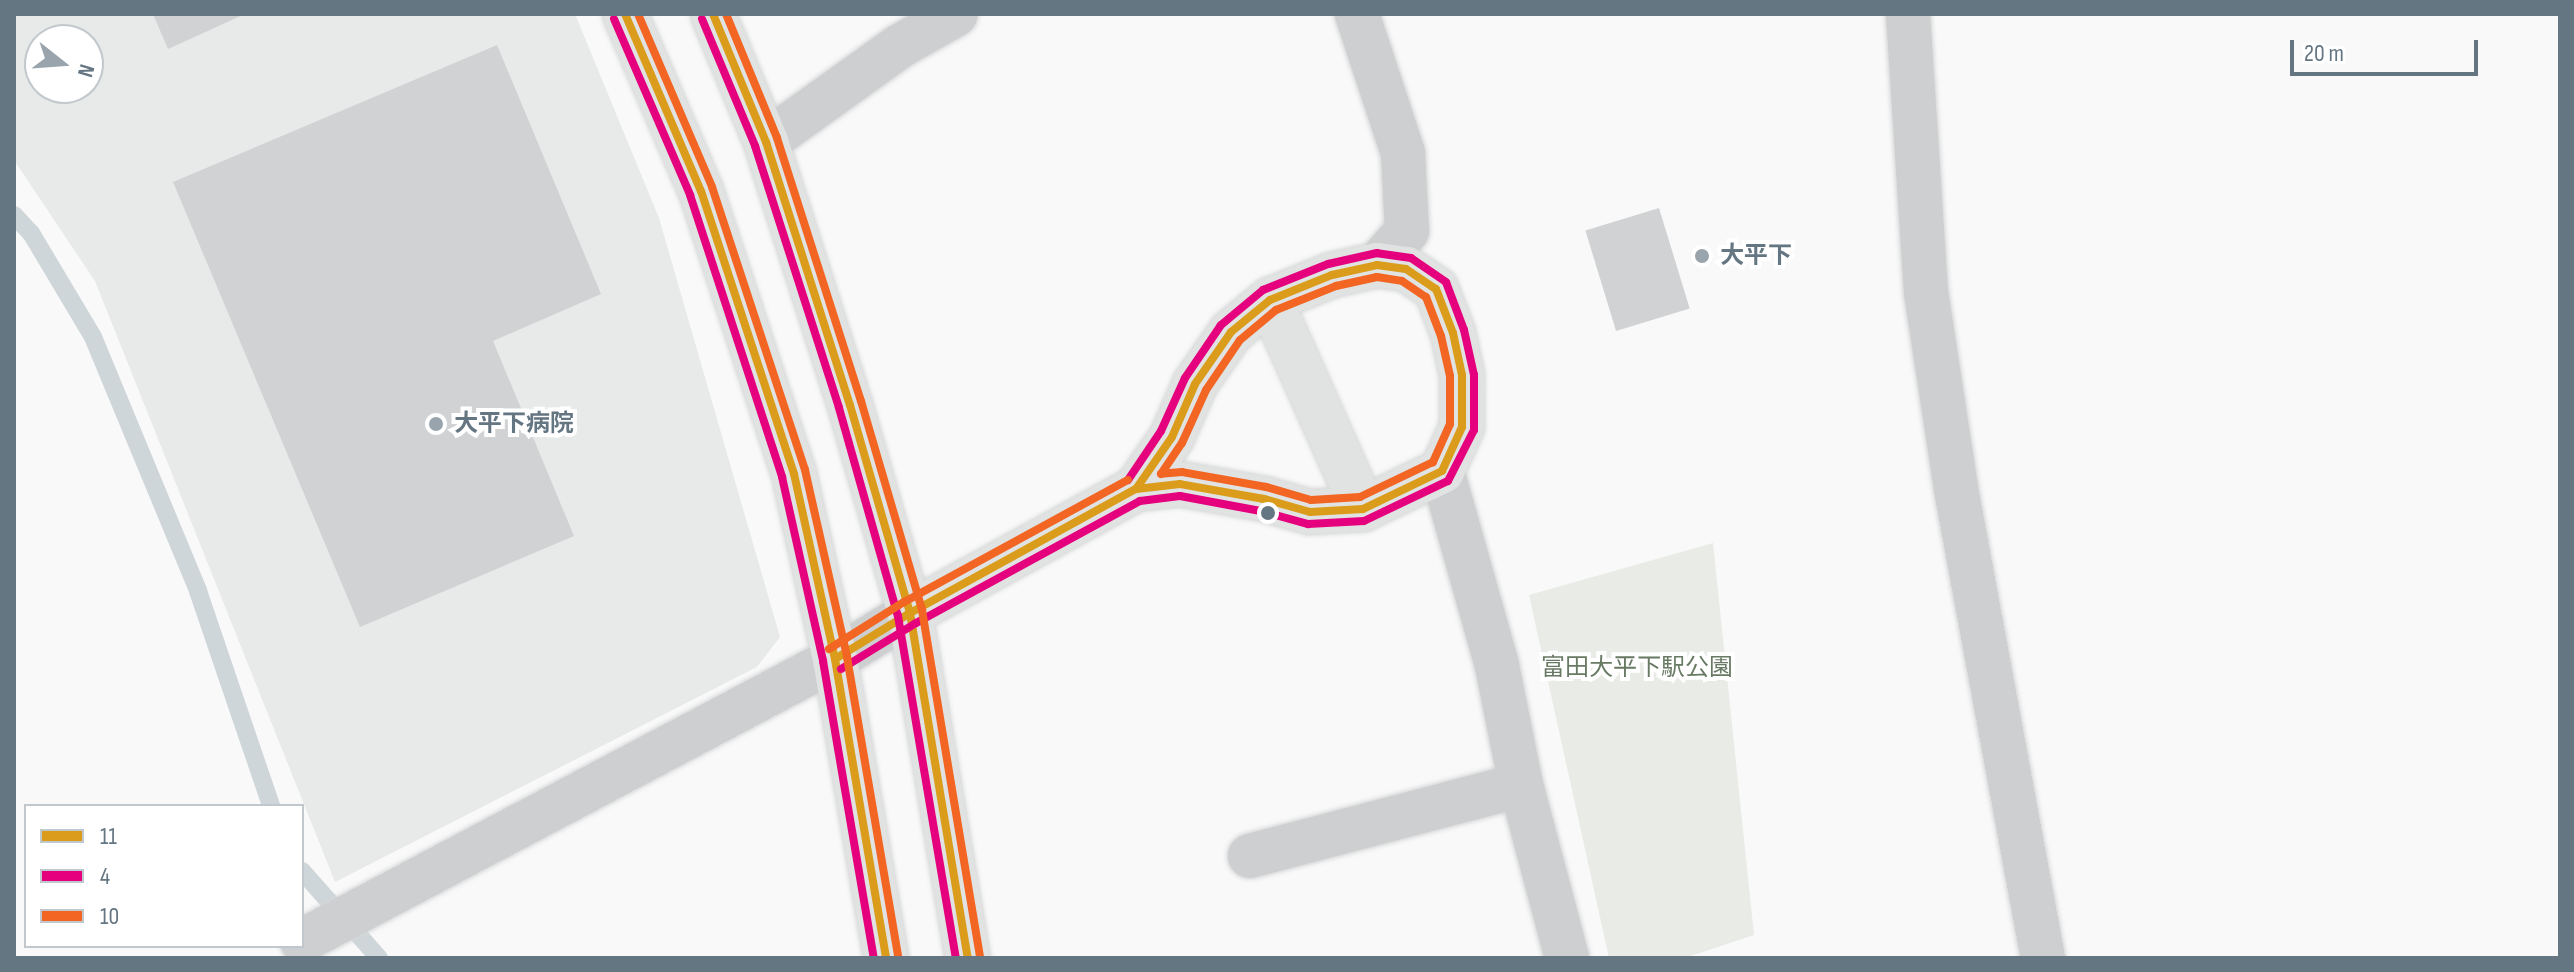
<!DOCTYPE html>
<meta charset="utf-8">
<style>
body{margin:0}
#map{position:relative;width:2574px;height:972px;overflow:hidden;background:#f9f9f9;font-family:"Sofia Sans Condensed","Noto Sans JP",sans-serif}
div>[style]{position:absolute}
.built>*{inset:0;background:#e8e9e9}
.green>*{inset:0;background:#e8ebe6}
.stream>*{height:18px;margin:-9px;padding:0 9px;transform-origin:9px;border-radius:9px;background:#ced6d9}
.building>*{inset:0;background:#d0d2d3;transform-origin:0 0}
.roads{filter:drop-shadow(0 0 2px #d5d6d7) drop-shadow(0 0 2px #d5d6d7)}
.street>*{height:44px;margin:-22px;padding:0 22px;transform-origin:22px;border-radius:22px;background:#cecfd0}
.secondary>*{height:44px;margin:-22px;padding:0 22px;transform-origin:22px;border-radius:22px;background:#e1e2e2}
.primary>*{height:44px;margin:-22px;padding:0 22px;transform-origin:22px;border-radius:22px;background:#e1e2e2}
.bus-1>*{height:8px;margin:-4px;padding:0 4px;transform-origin:4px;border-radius:4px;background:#da9c1a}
.bus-2>*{height:8px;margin:-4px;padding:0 4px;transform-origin:4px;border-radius:4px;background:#e5007d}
.bus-3>*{height:8px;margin:-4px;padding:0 4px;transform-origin:4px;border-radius:4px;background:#f26522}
.dots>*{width:22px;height:22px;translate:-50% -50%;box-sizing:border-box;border:4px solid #fff;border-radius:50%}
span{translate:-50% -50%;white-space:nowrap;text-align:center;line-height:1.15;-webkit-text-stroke:8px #fff;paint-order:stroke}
.poi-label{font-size:24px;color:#657683;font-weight:700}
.left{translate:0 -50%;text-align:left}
.park-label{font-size:24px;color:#687a64}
.frame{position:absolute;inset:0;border:16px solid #657683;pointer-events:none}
.legend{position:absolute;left:24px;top:804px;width:280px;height:144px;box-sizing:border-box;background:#fff;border:2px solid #c1c8cd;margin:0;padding:10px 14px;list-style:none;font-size:24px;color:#657683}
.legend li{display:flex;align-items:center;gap:16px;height:40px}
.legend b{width:40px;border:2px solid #c1c8cd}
.north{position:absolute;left:24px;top:24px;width:80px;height:80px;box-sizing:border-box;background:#fff;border:2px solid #c1c8cd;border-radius:50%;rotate:107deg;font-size:22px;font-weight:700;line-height:32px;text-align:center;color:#657683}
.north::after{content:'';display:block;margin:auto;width:28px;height:36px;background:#99a4ac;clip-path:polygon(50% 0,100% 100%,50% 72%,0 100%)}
.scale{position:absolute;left:2290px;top:40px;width:188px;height:36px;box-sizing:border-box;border:4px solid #657683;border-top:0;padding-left:10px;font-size:24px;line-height:28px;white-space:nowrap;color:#657683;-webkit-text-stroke:6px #fff;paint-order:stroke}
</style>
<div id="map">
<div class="built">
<div style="clip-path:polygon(evenodd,14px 14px,575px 14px,659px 218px,780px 637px,757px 667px,335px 882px,95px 281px,14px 160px,14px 14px,40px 40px,88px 40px,88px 88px,40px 88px,40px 40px)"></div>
</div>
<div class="green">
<div style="clip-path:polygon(1713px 543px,1754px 935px,1685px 958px,1609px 958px,1529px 595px)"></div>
</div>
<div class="stream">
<div style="left:14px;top:215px;width:25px;rotate:47deg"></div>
<div style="left:31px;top:233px;width:121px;rotate:59.2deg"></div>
<div style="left:93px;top:337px;width:275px;rotate:67.5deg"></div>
<div style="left:198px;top:591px;width:227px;rotate:71.2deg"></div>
<div style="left:302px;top:871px;width:116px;rotate:48.5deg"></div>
</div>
<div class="building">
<div style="clip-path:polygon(153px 14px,245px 14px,168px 49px)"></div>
<div style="clip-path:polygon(497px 45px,601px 294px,493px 341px,574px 536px,360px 627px,173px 182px)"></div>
<div style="left:1659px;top:208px;width:105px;height:77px;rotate:73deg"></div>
</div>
<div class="roads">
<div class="street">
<div style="left:1357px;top:14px;width:146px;rotate:71.7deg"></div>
<div style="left:1403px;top:153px;width:78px;rotate:87.1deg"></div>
<div style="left:1407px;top:231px;width:45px;rotate:131.4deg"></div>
<div style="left:1908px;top:14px;width:279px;rotate:86.3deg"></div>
<div style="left:1926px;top:292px;width:199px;rotate:81.3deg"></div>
<div style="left:1956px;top:489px;width:477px;rotate:79.5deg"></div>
<div style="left:766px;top:142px;width:165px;rotate:-35.6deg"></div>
<div style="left:900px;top:46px;width:64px;rotate:-29.7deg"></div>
<div style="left:1442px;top:471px;width:203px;rotate:74.2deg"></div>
<div style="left:1497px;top:666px;width:121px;rotate:78.6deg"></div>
<div style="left:1521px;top:785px;width:179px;rotate:75.1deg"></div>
<div style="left:1250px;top:856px;width:280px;rotate:-14.7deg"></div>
<div style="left:302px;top:941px;width:603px;rotate:-27.88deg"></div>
<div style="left:835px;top:659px;width:88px;rotate:-31.5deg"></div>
</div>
<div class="secondary">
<div style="left:1270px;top:300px;width:229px;rotate:66deg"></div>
<div style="left:910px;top:613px;width:258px;rotate:-28.8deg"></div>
<div style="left:1136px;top:489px;width:44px;rotate:-6.5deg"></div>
<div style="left:1180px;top:484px;width:85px;rotate:10.1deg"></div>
<div style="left:1264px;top:499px;width:48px;rotate:15.8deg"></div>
<div style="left:1310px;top:512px;width:53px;rotate:-3.2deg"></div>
<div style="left:1363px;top:509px;width:88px;rotate:-25.7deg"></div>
<div style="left:1442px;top:471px;width:48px;rotate:-65.6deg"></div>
<div style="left:1462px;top:427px;width:52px;rotate:-90deg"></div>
<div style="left:1462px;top:375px;width:43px;rotate:-102.1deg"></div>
<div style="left:1453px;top:333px;width:47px;rotate:-111.1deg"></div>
<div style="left:1436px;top:289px;width:36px;rotate:-146deg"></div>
<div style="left:1406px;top:269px;width:29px;rotate:-172deg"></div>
<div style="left:1377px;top:265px;width:46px;rotate:167.5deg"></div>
<div style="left:1332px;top:275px;width:67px;rotate:158deg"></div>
<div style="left:1270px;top:300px;width:50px;rotate:140.6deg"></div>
<div style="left:1231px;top:332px;width:63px;rotate:124.7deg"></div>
<div style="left:1195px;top:384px;width:58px;rotate:113.5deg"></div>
<div style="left:1172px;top:437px;width:63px;rotate:124.7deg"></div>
</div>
<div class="primary">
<div style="left:625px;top:14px;width:193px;rotate:66.8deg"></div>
<div style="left:701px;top:191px;width:298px;rotate:71.8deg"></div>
<div style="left:794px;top:474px;width:189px;rotate:77.5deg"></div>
<div style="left:835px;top:659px;width:303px;rotate:80.3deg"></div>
<div style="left:713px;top:14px;width:139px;rotate:67.5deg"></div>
<div style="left:766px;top:142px;width:276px;rotate:72.3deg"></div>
<div style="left:850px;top:405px;width:216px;rotate:73.9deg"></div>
<div style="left:910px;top:613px;width:350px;rotate:80.5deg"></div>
</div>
</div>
<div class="bus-1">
<div style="left:625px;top:14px;width:193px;rotate:66.8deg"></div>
<div style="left:701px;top:191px;width:298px;rotate:71.8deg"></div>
<div style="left:794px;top:474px;width:189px;rotate:77.5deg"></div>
<div style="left:835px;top:659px;width:303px;rotate:80.3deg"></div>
<div style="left:713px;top:14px;width:139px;rotate:67.5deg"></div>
<div style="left:766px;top:142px;width:276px;rotate:72.3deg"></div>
<div style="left:850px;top:405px;width:216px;rotate:73.9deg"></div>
<div style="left:910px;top:613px;width:350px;rotate:80.5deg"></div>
<div style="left:1377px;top:265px;width:29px;rotate:8deg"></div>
<div style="left:1406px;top:269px;width:36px;rotate:34deg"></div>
<div style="left:1436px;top:289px;width:47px;rotate:68.9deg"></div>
<div style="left:1453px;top:333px;width:43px;rotate:77.9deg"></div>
<div style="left:1462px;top:375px;width:52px;rotate:90deg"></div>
<div style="left:1462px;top:427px;width:48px;rotate:114.4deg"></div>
<div style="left:1442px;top:471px;width:88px;rotate:154.3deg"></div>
<div style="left:1363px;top:509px;width:53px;rotate:176.8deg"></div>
<div style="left:1310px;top:512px;width:48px;rotate:-164.2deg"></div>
<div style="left:1264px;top:499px;width:85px;rotate:-169.9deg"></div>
<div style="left:1180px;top:484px;width:44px;rotate:173.5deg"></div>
<div style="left:1136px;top:489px;width:63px;rotate:-55.3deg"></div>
<div style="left:1172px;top:437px;width:58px;rotate:-66.5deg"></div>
<div style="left:1195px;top:384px;width:63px;rotate:-55.3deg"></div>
<div style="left:1231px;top:332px;width:50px;rotate:-39.4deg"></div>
<div style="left:1270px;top:300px;width:67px;rotate:-22deg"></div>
<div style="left:1332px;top:275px;width:46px;rotate:-12.5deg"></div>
<div style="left:835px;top:659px;width:88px;rotate:-31.5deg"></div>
<div style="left:910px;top:613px;width:258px;rotate:-28.8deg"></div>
</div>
<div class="bus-2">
<div style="left:614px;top:19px;width:192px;rotate:66.6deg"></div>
<div style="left:690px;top:195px;width:297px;rotate:71.9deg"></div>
<div style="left:782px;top:477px;width:189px;rotate:77.4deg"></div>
<div style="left:823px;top:661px;width:301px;rotate:80.3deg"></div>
<div style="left:702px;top:19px;width:138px;rotate:67.3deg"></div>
<div style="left:755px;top:146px;width:275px;rotate:72.2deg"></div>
<div style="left:839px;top:408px;width:216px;rotate:74.2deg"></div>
<div style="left:898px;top:616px;width:347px;rotate:80.4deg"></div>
<div style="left:841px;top:669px;width:88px;rotate:-31.5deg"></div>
<div style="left:916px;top:623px;width:255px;rotate:-28.6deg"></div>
<div style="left:1140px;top:501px;width:40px;rotate:-7.1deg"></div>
<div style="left:1180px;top:496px;width:82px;rotate:10.5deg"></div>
<div style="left:1261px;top:511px;width:49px;rotate:15.5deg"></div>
<div style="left:1308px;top:524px;width:56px;rotate:-3.1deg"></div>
<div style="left:1364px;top:521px;width:93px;rotate:-25.5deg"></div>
<div style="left:1448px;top:481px;width:57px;rotate:-63deg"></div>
<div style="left:1474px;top:430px;width:55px;rotate:-90deg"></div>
<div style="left:1474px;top:375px;width:46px;rotate:-102.5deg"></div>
<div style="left:1464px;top:330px;width:51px;rotate:-110.6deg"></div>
<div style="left:1446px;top:282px;width:42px;rotate:-145.6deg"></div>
<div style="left:1411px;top:258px;width:34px;rotate:-172deg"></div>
<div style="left:1377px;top:253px;width:50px;rotate:167.3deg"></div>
<div style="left:1328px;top:264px;width:70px;rotate:158.2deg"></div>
<div style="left:1263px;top:290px;width:55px;rotate:140.2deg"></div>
<div style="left:1221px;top:325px;width:64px;rotate:124.2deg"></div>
<div style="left:1185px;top:378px;width:58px;rotate:114.4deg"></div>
<div style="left:1161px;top:431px;width:59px;rotate:124deg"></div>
</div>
<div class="bus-3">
<div style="left:638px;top:14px;width:188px;rotate:66.8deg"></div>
<div style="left:712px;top:187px;width:298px;rotate:71.8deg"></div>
<div style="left:805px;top:470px;width:192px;rotate:77.3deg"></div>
<div style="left:847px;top:657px;width:303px;rotate:80.3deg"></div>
<div style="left:726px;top:14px;width:134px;rotate:67.6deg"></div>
<div style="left:777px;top:138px;width:276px;rotate:72.3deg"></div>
<div style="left:861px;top:401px;width:218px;rotate:73.7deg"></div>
<div style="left:922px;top:610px;width:351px;rotate:80.5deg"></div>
<div style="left:1377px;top:277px;width:25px;rotate:9deg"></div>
<div style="left:1402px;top:281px;width:29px;rotate:34deg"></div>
<div style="left:1426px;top:297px;width:42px;rotate:69deg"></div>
<div style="left:1441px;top:336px;width:41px;rotate:77.3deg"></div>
<div style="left:1450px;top:376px;width:48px;rotate:90deg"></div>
<div style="left:1450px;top:424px;width:42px;rotate:114.1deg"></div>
<div style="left:1433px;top:462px;width:81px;rotate:154.4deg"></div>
<div style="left:1360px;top:497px;width:49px;rotate:176.5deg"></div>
<div style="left:1311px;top:500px;width:47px;rotate:-163.9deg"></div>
<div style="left:1266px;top:487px;width:85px;rotate:-169.9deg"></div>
<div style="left:1182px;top:472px;width:21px;rotate:175deg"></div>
<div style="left:1161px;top:474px;width:37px;rotate:-56deg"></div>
<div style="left:1182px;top:443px;width:58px;rotate:-65.6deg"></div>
<div style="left:1206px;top:390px;width:60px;rotate:-55.8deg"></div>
<div style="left:1240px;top:340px;width:47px;rotate:-39.8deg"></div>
<div style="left:1276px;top:310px;width:65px;rotate:-21.8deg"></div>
<div style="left:1336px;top:286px;width:42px;rotate:-12.4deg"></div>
<div style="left:829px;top:649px;width:89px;rotate:-32.1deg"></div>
<div style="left:904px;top:602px;width:255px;rotate:-28.6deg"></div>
</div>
<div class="dots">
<div style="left:1702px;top:256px;background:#99a4ac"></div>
<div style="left:436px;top:424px;background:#99a4ac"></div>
<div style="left:1268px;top:513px;background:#657683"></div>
</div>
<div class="poi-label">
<span class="left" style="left:1720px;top:256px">大平下</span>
<span class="left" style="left:454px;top:424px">大平下病院</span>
</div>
<div class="park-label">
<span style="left:1637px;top:668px">富田大平下駅公園</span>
</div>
<div class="frame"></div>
<ul class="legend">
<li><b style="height:10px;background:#da9c1a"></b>11</li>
<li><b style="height:10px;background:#e5007d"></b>4</li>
<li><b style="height:10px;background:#f26522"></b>10</li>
</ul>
<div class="north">N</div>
<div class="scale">20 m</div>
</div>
